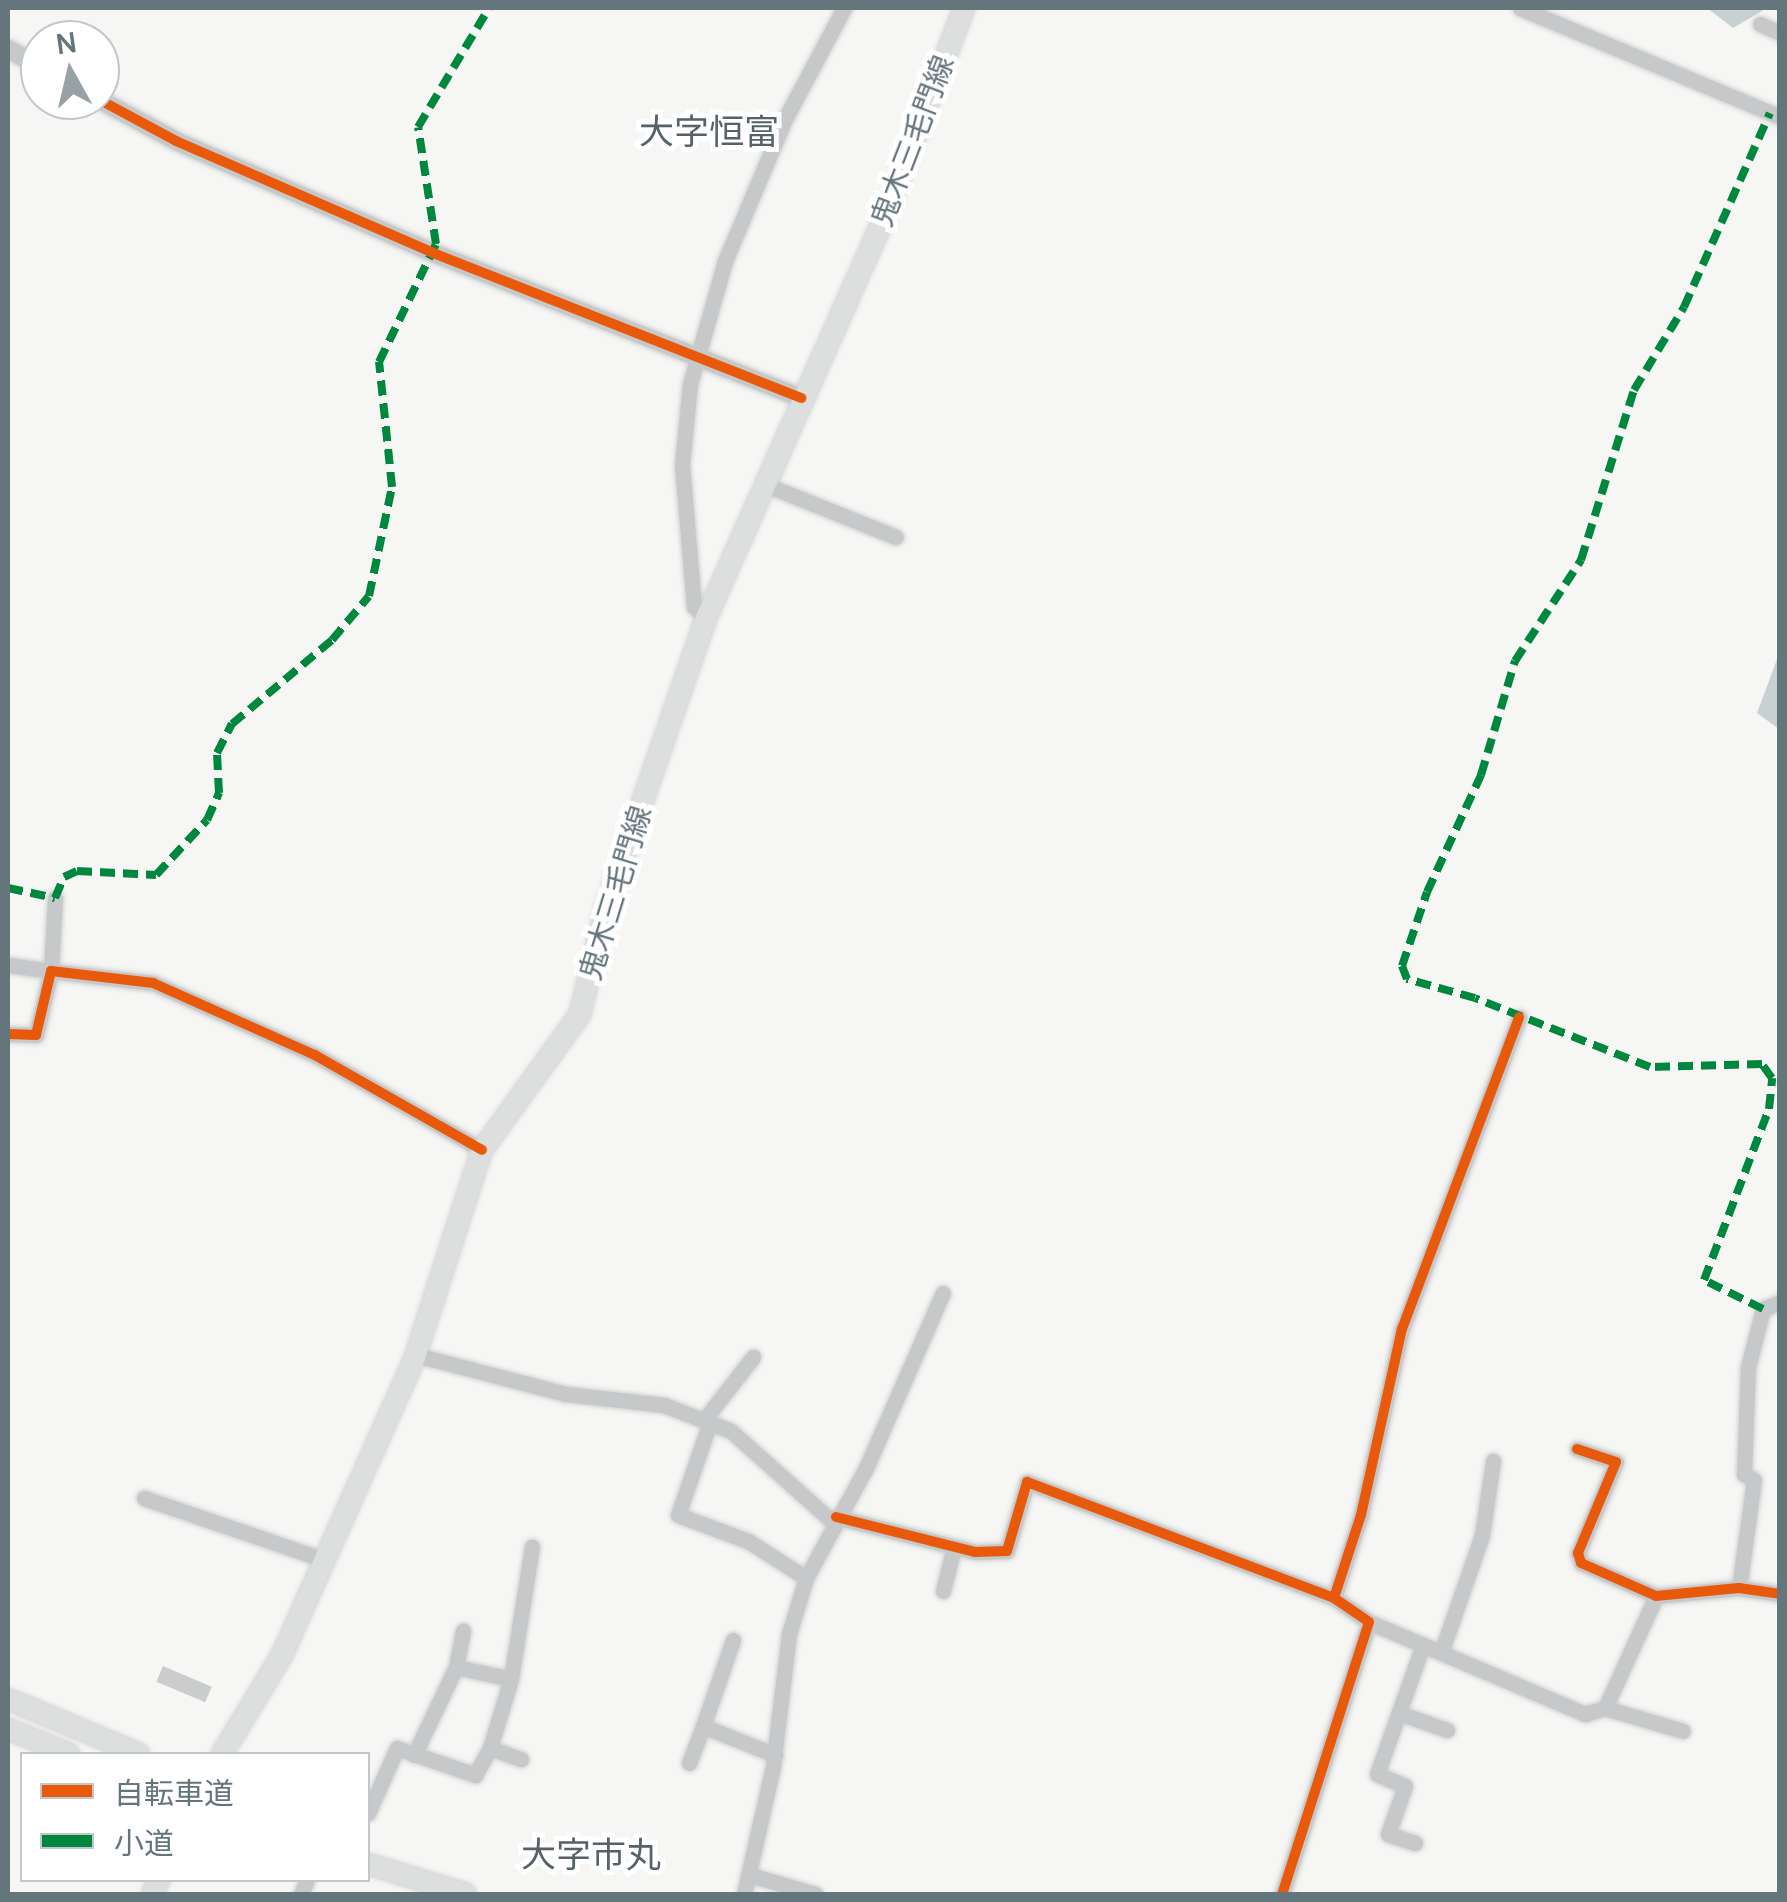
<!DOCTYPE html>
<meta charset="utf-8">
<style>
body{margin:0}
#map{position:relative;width:1787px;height:1902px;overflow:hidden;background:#f6f6f5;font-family:Manrope,"Noto Sans JP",sans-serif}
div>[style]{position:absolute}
.water>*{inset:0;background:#c8d1d2}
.building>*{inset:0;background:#cbcdcd;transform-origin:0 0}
.roads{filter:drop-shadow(0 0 2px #d1d2d2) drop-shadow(0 0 2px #d1d2d2)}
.minor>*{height:15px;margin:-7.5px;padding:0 7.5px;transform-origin:7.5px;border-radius:7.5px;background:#c7c8c9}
.tertiary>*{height:18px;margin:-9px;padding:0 9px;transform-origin:9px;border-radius:9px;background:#c7c8c9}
.secondary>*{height:20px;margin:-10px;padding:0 10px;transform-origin:10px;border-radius:10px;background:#dddede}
.quiet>*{height:8px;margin-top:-4px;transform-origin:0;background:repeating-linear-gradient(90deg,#00873e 0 15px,transparent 0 23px)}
.cycleway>*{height:10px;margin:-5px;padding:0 5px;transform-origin:5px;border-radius:5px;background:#e8590c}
span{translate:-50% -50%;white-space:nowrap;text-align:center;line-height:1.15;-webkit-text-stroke:10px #fff;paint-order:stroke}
.street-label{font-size:30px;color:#65757c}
.quarter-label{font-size:35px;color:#566268}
.frame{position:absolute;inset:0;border:10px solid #65757c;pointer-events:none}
.legend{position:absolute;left:20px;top:1752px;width:350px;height:130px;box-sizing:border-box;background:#fff;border:2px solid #c1c8cb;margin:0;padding:12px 18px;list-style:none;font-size:30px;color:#65757c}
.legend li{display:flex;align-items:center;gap:20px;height:50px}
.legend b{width:50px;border:2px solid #c1c8cb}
.north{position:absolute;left:20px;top:20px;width:100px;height:100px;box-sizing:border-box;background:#fff;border:2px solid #c1c8cb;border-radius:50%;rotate:352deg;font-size:28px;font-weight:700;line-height:40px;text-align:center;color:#65757c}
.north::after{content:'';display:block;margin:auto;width:35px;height:45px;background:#98a2a6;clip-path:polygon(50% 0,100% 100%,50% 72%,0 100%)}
</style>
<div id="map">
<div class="water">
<div style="clip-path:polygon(1707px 8px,1767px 8px,1733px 28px)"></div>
<div style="clip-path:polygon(1779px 654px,1780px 729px,1779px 729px,1757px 713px)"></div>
</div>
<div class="building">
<div style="left:163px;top:1666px;width:53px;height:17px;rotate:23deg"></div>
</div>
<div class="roads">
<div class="minor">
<div style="left:1520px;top:8px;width:282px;rotate:22.7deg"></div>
<div style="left:1760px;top:24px;width:22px;rotate:24deg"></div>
<div style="left:764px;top:484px;width:142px;rotate:21.9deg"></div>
<div style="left:706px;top:618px;width:16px;rotate:-137deg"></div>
<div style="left:694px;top:607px;width:143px;rotate:-94.8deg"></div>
<div style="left:682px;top:465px;width:81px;rotate:-84.4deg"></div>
<div style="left:690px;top:384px;width:128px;rotate:-74.1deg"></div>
<div style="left:725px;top:261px;width:154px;rotate:-67.1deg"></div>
<div style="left:785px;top:119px;width:126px;rotate:-62deg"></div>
<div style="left:8px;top:965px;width:43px;rotate:7.9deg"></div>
<div style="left:51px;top:971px;width:73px;rotate:-86.9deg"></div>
<div style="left:8px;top:1034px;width:28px;rotate:2deg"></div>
<div style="left:36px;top:1035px;width:66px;rotate:-76.8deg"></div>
<div style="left:51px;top:971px;width:103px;rotate:6.7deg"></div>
<div style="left:153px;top:983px;width:177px;rotate:24deg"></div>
<div style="left:315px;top:1055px;width:192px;rotate:29.6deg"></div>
<div style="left:416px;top:1355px;width:155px;rotate:14.6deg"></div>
<div style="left:566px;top:1394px;width:99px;rotate:6.4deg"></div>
<div style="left:664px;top:1405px;width:72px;rotate:21.2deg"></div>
<div style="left:731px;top:1431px;width:138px;rotate:41.8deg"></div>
<div style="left:704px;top:1420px;width:80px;rotate:-52.1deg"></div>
<div style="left:710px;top:1422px;width:98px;rotate:109deg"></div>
<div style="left:678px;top:1515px;width:75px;rotate:20.4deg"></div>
<div style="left:748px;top:1541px;width:69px;rotate:32.5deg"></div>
<div style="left:1577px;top:1449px;width:41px;rotate:18.4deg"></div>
<div style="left:1616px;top:1462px;width:99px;rotate:112.7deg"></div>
<div style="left:1578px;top:1553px;width:10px;rotate:73deg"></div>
<div style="left:1581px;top:1563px;width:82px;rotate:23.7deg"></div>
<div style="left:1656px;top:1596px;width:83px;rotate:-5.5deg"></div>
<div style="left:1739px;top:1588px;width:41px;rotate:8.3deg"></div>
<div style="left:144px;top:1498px;width:188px;rotate:18.9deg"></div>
<div style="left:836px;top:1517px;width:143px;rotate:14.1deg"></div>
<div style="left:975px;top:1552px;width:32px;rotate:-2deg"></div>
<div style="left:1007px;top:1551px;width:72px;rotate:-73.8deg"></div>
<div style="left:1027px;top:1482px;width:328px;rotate:20.7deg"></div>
<div style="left:1334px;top:1598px;width:42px;rotate:34.4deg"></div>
<div style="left:1369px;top:1622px;width:286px;rotate:107.7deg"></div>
<div style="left:1739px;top:1588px;width:109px;rotate:-82.1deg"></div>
<div style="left:1754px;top:1480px;width:12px;rotate:-149deg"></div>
<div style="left:1744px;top:1474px;width:107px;rotate:-87.9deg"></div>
<div style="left:1748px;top:1367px;width:60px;rotate:-75.5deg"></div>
<div style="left:1763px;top:1309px;width:18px;rotate:-22deg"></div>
<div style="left:943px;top:1591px;width:45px;rotate:-76deg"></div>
<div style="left:1334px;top:1598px;width:87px;rotate:-72deg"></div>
<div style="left:1361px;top:1515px;width:190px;rotate:-77.6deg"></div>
<div style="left:1402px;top:1329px;width:333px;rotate:-69.4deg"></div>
<div style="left:1369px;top:1622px;width:235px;rotate:23.1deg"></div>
<div style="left:1585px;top:1714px;width:21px;rotate:-17deg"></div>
<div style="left:1605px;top:1708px;width:123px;rotate:-65.5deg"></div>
<div style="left:733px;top:1640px;width:91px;rotate:109.2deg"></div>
<div style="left:703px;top:1726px;width:78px;rotate:21.9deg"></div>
<div style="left:1441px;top:1653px;width:125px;rotate:-70.8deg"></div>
<div style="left:1482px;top:1535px;width:75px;rotate:-81.5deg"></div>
<div style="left:456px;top:1667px;width:37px;rotate:-79deg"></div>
<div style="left:1605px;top:1708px;width:81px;rotate:16.4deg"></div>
<div style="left:1399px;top:1713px;width:51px;rotate:19.5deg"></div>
<div style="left:490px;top:1748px;width:72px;rotate:-73.1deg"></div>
<div style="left:414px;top:1755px;width:98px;rotate:-64.5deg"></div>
<div style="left:456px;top:1667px;width:56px;rotate:12.3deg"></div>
<div style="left:511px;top:1679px;width:134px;rotate:-81deg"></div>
<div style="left:689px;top:1763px;width:40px;rotate:-69deg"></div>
<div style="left:368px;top:1813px;width:71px;rotate:-66deg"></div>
<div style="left:397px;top:1748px;width:83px;rotate:19.1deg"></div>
<div style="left:475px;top:1775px;width:31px;rotate:-61deg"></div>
<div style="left:490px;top:1748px;width:33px;rotate:20deg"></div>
<div style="left:1415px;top:1843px;width:28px;rotate:-162deg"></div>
<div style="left:1388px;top:1834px;width:51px;rotate:-70.5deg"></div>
<div style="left:1405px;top:1786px;width:30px;rotate:-157deg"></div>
<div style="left:1377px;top:1774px;width:137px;rotate:-70.4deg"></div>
<div style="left:750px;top:1875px;width:68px;rotate:16.3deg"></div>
<div style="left:301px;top:1894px;width:15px;rotate:-67deg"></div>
<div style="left:744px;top:1894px;width:131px;rotate:-77.2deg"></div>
<div style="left:773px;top:1766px;width:133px;rotate:-83.1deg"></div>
<div style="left:789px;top:1634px;width:59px;rotate:-73.1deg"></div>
<div style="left:806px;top:1578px;width:125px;rotate:-61.4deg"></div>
<div style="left:866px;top:1468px;width:191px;rotate:-66.3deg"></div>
</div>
<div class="tertiary">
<div style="left:8px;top:49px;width:37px;rotate:29deg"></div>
<div style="left:100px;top:100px;width:86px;rotate:28.3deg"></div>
<div style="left:176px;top:141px;width:280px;rotate:23.5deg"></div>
<div style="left:433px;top:253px;width:396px;rotate:21.5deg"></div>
</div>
<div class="secondary">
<div style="left:8px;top:1699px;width:142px;rotate:22.8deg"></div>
<div style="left:8px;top:1729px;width:66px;rotate:22.3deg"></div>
<div style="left:222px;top:1754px;width:116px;rotate:-58.8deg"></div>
<div style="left:282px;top:1655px;width:326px;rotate:-65.9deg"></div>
<div style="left:415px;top:1357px;width:218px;rotate:-72.1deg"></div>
<div style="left:482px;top:1150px;width:168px;rotate:-54.2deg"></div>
<div style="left:580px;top:1014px;width:110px;rotate:-76.3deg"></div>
<div style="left:606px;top:907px;width:306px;rotate:-70.9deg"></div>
<div style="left:706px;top:618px;width:440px;rotate:-66deg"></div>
<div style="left:885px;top:216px;width:222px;rotate:-69.2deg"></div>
<div style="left:368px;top:1864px;width:102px;rotate:17deg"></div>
<div style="left:152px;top:1894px;width:16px;rotate:-63deg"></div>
</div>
</div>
<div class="quiet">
<div style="left:8px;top:888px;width:48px;rotate:12deg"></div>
<div style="left:55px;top:898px;width:23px;rotate:-67deg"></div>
<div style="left:64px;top:877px;width:14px;rotate:-25deg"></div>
<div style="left:77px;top:871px;width:79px;rotate:2.9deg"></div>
<div style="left:156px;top:875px;width:75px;rotate:-47.2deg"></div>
<div style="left:207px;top:820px;width:30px;rotate:-66deg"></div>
<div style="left:219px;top:793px;width:40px;rotate:-92.9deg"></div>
<div style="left:217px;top:753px;width:33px;rotate:-63deg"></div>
<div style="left:232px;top:724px;width:131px;rotate:-40deg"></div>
<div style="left:332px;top:640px;width:57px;rotate:-49.9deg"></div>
<div style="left:369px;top:596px;width:111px;rotate:-78.1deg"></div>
<div style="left:392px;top:487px;width:126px;rotate:-95.9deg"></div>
<div style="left:379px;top:362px;width:131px;rotate:-64.2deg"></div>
<div style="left:436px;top:244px;width:118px;rotate:-98.7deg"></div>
<div style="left:418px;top:127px;width:139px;rotate:-59.2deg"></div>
<div style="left:1763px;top:1309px;width:66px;rotate:-153.8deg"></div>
<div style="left:1704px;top:1280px;width:183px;rotate:-69.2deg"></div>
<div style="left:1769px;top:1109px;width:31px;rotate:-84deg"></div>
<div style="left:1772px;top:1078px;width:17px;rotate:-126deg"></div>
<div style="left:1762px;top:1064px;width:112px;rotate:178.5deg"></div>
<div style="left:1650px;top:1067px;width:188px;rotate:-158.5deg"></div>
<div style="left:1475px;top:998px;width:71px;rotate:-164.4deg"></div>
<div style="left:1407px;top:979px;width:14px;rotate:-111deg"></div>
<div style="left:1402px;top:966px;width:78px;rotate:-71.3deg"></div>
<div style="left:1427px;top:892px;width:129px;rotate:-65.2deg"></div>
<div style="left:1481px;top:775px;width:119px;rotate:-73.4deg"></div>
<div style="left:1515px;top:661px;width:121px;rotate:-56.8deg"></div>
<div style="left:1581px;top:560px;width:178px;rotate:-72.7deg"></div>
<div style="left:1634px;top:390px;width:97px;rotate:-58.9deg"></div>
<div style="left:1684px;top:307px;width:212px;rotate:-66.1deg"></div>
</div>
<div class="cycleway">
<div style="left:100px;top:100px;width:86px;rotate:28.3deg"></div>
<div style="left:176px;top:141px;width:280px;rotate:23.5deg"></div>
<div style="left:433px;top:253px;width:396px;rotate:21.5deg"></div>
<div style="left:8px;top:1034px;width:28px;rotate:2deg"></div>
<div style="left:36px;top:1035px;width:66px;rotate:-76.8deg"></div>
<div style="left:51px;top:971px;width:103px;rotate:6.7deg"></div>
<div style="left:153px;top:983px;width:177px;rotate:24deg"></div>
<div style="left:315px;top:1055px;width:192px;rotate:29.6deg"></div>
<div style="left:1577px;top:1449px;width:41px;rotate:18.4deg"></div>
<div style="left:1616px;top:1462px;width:99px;rotate:112.7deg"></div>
<div style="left:1578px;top:1553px;width:10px;rotate:73deg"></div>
<div style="left:1581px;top:1563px;width:82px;rotate:23.7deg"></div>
<div style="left:1656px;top:1596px;width:83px;rotate:-5.5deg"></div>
<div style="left:1739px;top:1588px;width:41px;rotate:8.3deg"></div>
<div style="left:836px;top:1517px;width:143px;rotate:14.1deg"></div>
<div style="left:975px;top:1552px;width:32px;rotate:-2deg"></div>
<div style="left:1007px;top:1551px;width:72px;rotate:-73.8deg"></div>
<div style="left:1027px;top:1482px;width:328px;rotate:20.7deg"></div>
<div style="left:1334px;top:1598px;width:42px;rotate:34.4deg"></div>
<div style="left:1369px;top:1622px;width:286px;rotate:107.7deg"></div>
<div style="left:1334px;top:1598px;width:87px;rotate:-72deg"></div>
<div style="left:1361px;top:1515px;width:190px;rotate:-77.6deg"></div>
<div style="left:1402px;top:1329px;width:333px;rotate:-69.4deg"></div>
</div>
<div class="street-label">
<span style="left:912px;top:141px;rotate:-69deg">鬼木三毛門線</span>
<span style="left:615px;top:893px;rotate:-73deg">鬼木三毛門線</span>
</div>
<div class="quarter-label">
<span style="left:709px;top:131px">大字恒富</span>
<span style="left:591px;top:1854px">大字市丸</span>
</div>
<div class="frame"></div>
<ul class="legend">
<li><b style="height:12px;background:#e8590c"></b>自転車道</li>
<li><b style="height:12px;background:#00873e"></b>小道</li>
</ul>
<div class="north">N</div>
</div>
